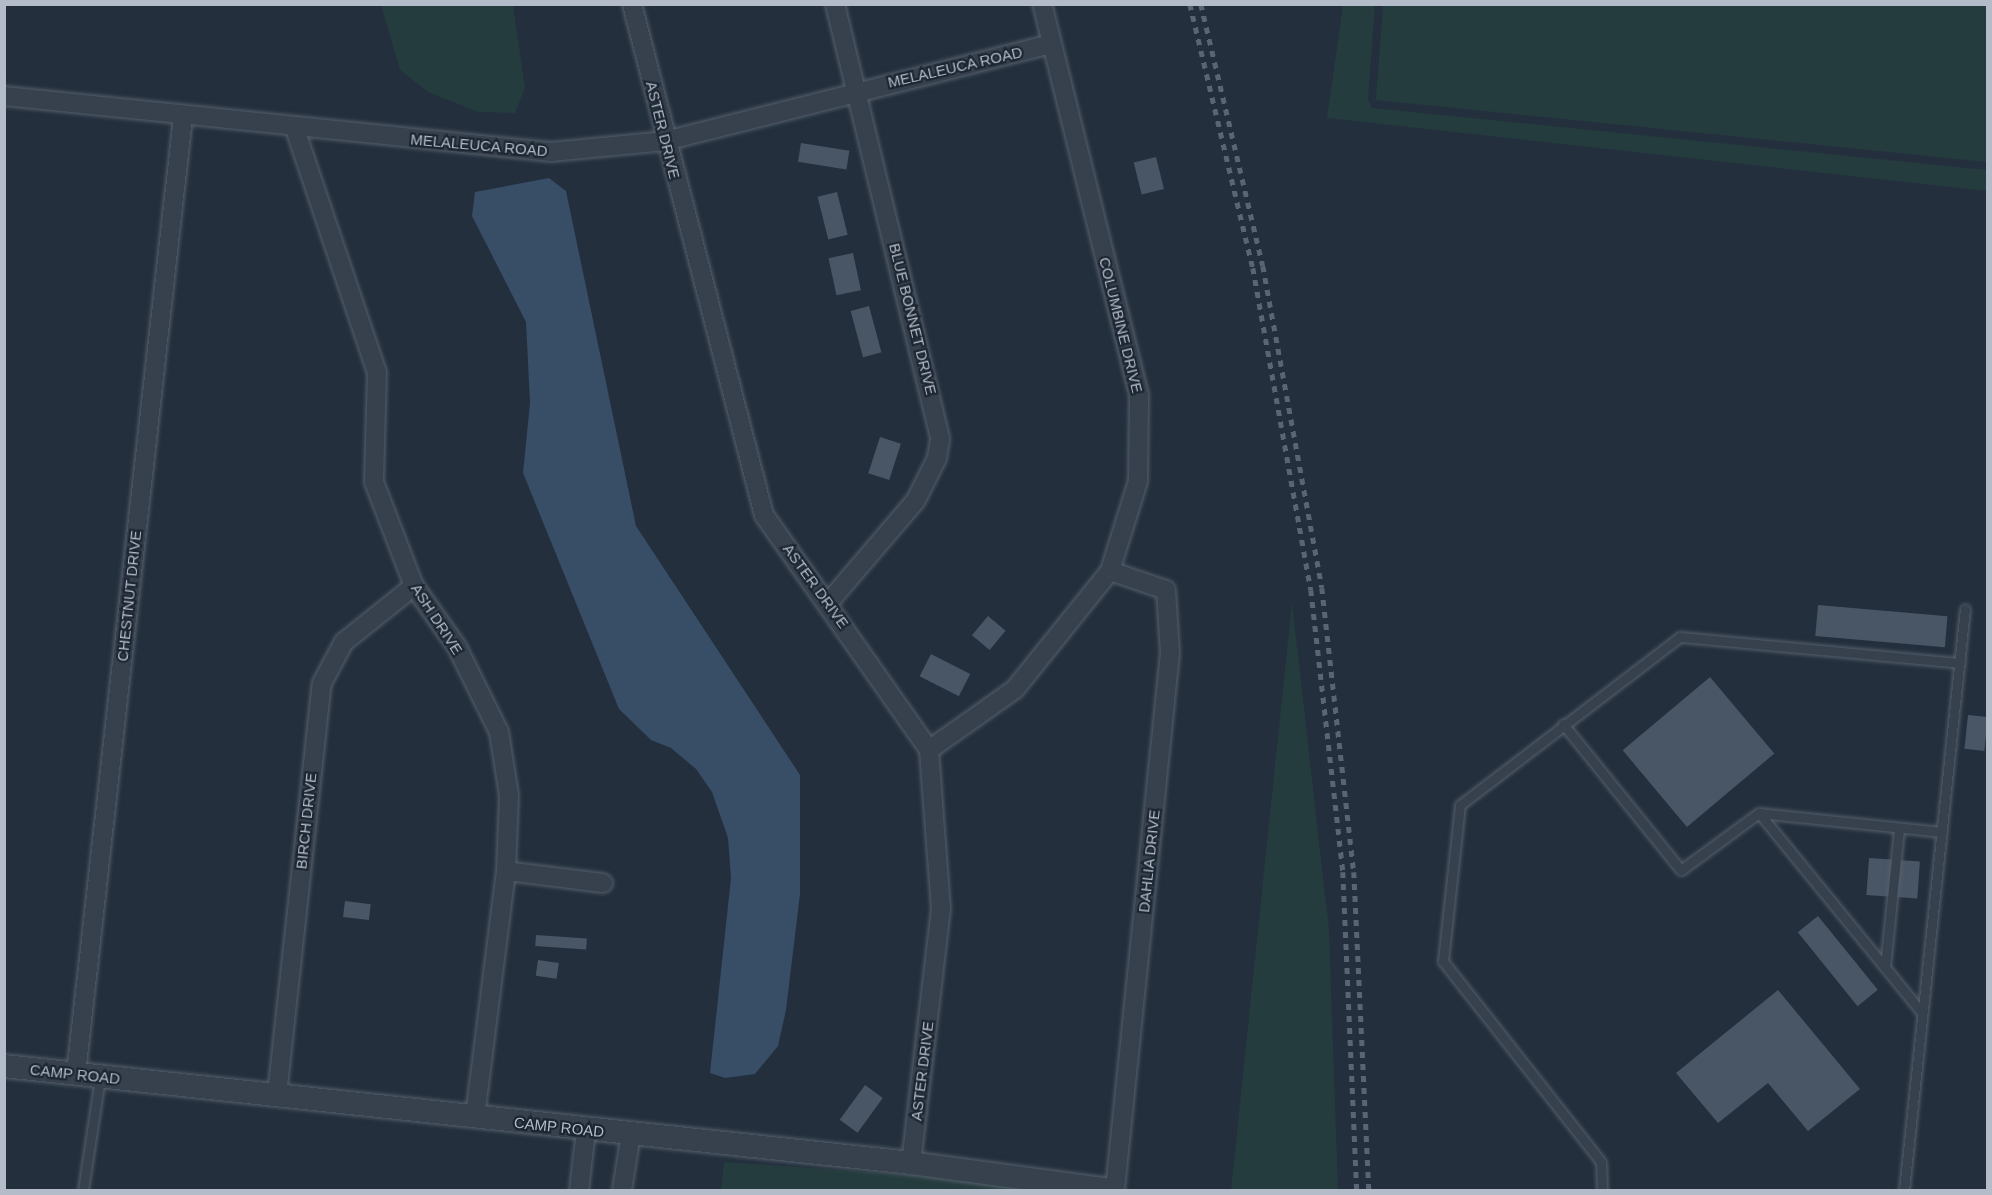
<!DOCTYPE html>
<style>
body{margin:0}
#map{position:relative;width:1992px;height:1195px;overflow:hidden;background:#232f3d;font-family:Arial,sans-serif}
div>[style]{position:absolute}
.green>*{inset:0;background:#253c3e}
.water>*{inset:0;background:#384d66}
.building>*{inset:0;background:#495666;transform-origin:0 0}
.roads{filter:drop-shadow(0 0 2px #555f6b) drop-shadow(0 0 2px #555f6b)}
.service>*{height:9px;margin:-4.5px;padding:0 4.5px;transform-origin:4.5px;border-radius:4.5px;background:#37414d}
.minor>*{height:18px;margin:-9px;padding:0 9px;transform-origin:9px;border-radius:9px;background:#37414d}
.tertiary>*{height:22px;margin:-11px;padding:0 11px;transform-origin:11px;border-radius:11px;background:#37414d}
.rail>*{height:4.5px;margin-top:-2.25px;transform-origin:0;background:repeating-linear-gradient(90deg,#596574 0 6px,transparent 0 12px)}
span{translate:-50% -50%;white-space:nowrap;text-align:center;line-height:1.15;-webkit-text-stroke:4.5px #1c2632;paint-order:stroke}
.street-label{font-size:15px;color:#b3bcc8}
.frame{position:absolute;inset:0;border:6px solid #b3bcc8;pointer-events:none}
</style>
<div id="map">
<div class="green">
<div style="clip-path:polygon(381px 5px,513px 5px,525px 88px,515px 113px,478px 112px,428px 92px,400px 70px)"></div>
<div style="clip-path:polygon(1343px 5px,1375px 5px,1368px 100px,1372px 108px,1987px 170px,1987px 191px,1327px 118px)"></div>
<div style="clip-path:polygon(1383px 5px,1987px 5px,1987px 162px,1376px 100px)"></div>
<div style="clip-path:polygon(1292px 602px,1329px 930px,1338px 1190px,1231px 1190px)"></div>
<div style="clip-path:polygon(724px 1162px,927px 1176px,1037px 1190px,721px 1190px)"></div>
</div>
<div class="water">
<div style="clip-path:polygon(549px 178px,566px 191px,636px 526px,800px 775px,800px 894px,786px 1010px,778px 1046px,755px 1074px,725px 1078px,710px 1073px,731px 878px,728px 838px,712px 792px,696px 769px,671px 748px,651px 740px,619px 709px,523px 473px,530px 403px,526px 322px,472px 216px,475px 192px)"></div>
</div>
<div class="building">
<div style="left:801px;top:143px;width:49px;height:19px;rotate:9deg"></div>
<div style="left:1156px;top:157px;width:33px;height:23px;rotate:76deg"></div>
<div style="left:837px;top:192px;width:44px;height:20px;rotate:76deg"></div>
<div style="left:853px;top:253px;width:38px;height:25px;rotate:78deg"></div>
<div style="left:869px;top:306px;width:48px;height:19px;rotate:75deg"></div>
<div style="left:880px;top:437px;width:22px;height:38px;rotate:18deg"></div>
<div style="left:1818px;top:605px;width:130px;height:31px;rotate:5deg"></div>
<div style="left:988px;top:616px;width:23px;height:25px;rotate:40deg"></div>
<div style="left:931px;top:654px;width:44px;height:25px;rotate:27deg"></div>
<div style="left:1710px;top:677px;width:100px;height:114px;rotate:50deg"></div>
<div style="left:1968px;top:715px;width:20px;height:34px;rotate:6deg"></div>
<div style="left:1869px;top:858px;width:51px;height:37px;rotate:4deg"></div>
<div style="left:345px;top:901px;width:26px;height:16px;rotate:7deg"></div>
<div style="left:1818px;top:916px;width:95px;height:26px;rotate:51deg"></div>
<div style="left:536px;top:935px;width:51px;height:11px;rotate:4deg"></div>
<div style="left:538px;top:960px;width:21px;height:16px;rotate:8deg"></div>
<div style="clip-path:polygon(1778px 990px,1860px 1089px,1808px 1131px,1768px 1083px,1718px 1123px,1676px 1073px)"></div>
<div style="left:865px;top:1085px;width:22px;height:43px;rotate:36deg"></div>
</div>
<div class="roads">
<div class="service">
<div style="left:1563px;top:724px;width:188px;rotate:51.1deg"></div>
<div style="left:1681px;top:870px;width:97px;rotate:-36.2deg"></div>
<div style="left:1759px;top:813px;width:258px;rotate:50.8deg"></div>
<div style="left:1759px;top:813px;width:184px;rotate:5.9deg"></div>
<div style="left:1885px;top:967px;width:140px;rotate:-84.2deg"></div>
<div style="left:83px;top:1190px;width:114px;rotate:-81.4deg"></div>
<div style="left:1602px;top:1190px;width:28px;rotate:-92deg"></div>
<div style="left:1601px;top:1162px;width:256px;rotate:-128.2deg"></div>
<div style="left:1443px;top:961px;width:157px;rotate:-83.8deg"></div>
<div style="left:1460px;top:805px;width:277px;rotate:-37.4deg"></div>
<div style="left:1680px;top:637px;width:281px;rotate:5.3deg"></div>
<div style="left:1904px;top:1190px;width:584px;rotate:-84.01deg"></div>
</div>
<div class="minor">
<div style="left:632px;top:4px;width:528px;rotate:75.52deg"></div>
<div style="left:764px;top:515px;width:287px;rotate:54.9deg"></div>
<div style="left:929px;top:750px;width:158px;rotate:85.7deg"></div>
<div style="left:941px;top:908px;width:257px;rotate:96.7deg"></div>
<div style="left:4px;top:96px;width:550px;rotate:5.85deg"></div>
<div style="left:551px;top:152px;width:115px;rotate:-5.5deg"></div>
<div style="left:665px;top:141px;width:398px;rotate:-14.1deg"></div>
<div style="left:295px;top:129px;width:256px;rotate:71.4deg"></div>
<div style="left:377px;top:372px;width:110px;rotate:91.6deg"></div>
<div style="left:374px;top:482px;width:111px;rotate:69deg"></div>
<div style="left:414px;top:586px;width:75px;rotate:54.8deg"></div>
<div style="left:457px;top:647px;width:95px;rotate:63.7deg"></div>
<div style="left:499px;top:732px;width:65px;rotate:81.1deg"></div>
<div style="left:509px;top:796px;width:75px;rotate:92.3deg"></div>
<div style="left:506px;top:871px;width:249px;rotate:97.2deg"></div>
<div style="left:1110px;top:571px;width:59px;rotate:18.7deg"></div>
<div style="left:1166px;top:590px;width:63px;rotate:86.4deg"></div>
<div style="left:1170px;top:653px;width:540px;rotate:95.85deg"></div>
<div style="left:829px;top:602px;width:134px;rotate:-49.5deg"></div>
<div style="left:916px;top:500px;width:47px;rotate:-63.4deg"></div>
<div style="left:937px;top:458px;width:20px;rotate:-81deg"></div>
<div style="left:940px;top:438px;width:447px;rotate:-103.6deg"></div>
<div style="left:929px;top:750px;width:105px;rotate:-35.3deg"></div>
<div style="left:1015px;top:689px;width:151px;rotate:-51.2deg"></div>
<div style="left:1110px;top:571px;width:94px;rotate:-72.7deg"></div>
<div style="left:1138px;top:481px;width:86px;rotate:-89.3deg"></div>
<div style="left:1139px;top:395px;width:403px;rotate:-103.9deg"></div>
<div style="left:506px;top:871px;width:98px;rotate:7.1deg"></div>
<div style="left:76px;top:1074px;width:963px;rotate:-83.62deg"></div>
<div style="left:277px;top:1095px;width:414px;rotate:-83.8deg"></div>
<div style="left:322px;top:683px;width:47px;rotate:-61.8deg"></div>
<div style="left:344px;top:642px;width:90px;rotate:-38.7deg"></div>
<div style="left:579px;top:1190px;width:60px;rotate:-83.3deg"></div>
<div style="left:622px;top:1190px;width:57px;rotate:-80.9deg"></div>
</div>
<div class="tertiary">
<div style="left:4px;top:1066px;width:912px;rotate:6.1deg"></div>
<div style="left:911px;top:1163px;width:203px;rotate:7.7deg"></div>
</div>
</div>
<div class="rail">
<div style="left:1190px;top:4px;width:271px;rotate:76.6deg"></div>
<div style="left:1253px;top:268px;width:327px;rotate:79.8deg"></div>
<div style="left:1311px;top:590px;width:284px;rotate:83.5deg"></div>
<div style="left:1343px;top:872px;width:318px;rotate:87.5deg"></div>
<div style="left:1201px;top:4px;width:269px;rotate:76.7deg"></div>
<div style="left:1263px;top:266px;width:327px;rotate:79.6deg"></div>
<div style="left:1322px;top:588px;width:286px;rotate:83.6deg"></div>
<div style="left:1354px;top:872px;width:318px;rotate:87.3deg"></div>
</div>
<div class="street-label">
<span style="left:955px;top:67px;rotate:-13deg">MELALEUCA ROAD</span>
<span style="left:663px;top:130px;rotate:76deg">ASTER DRIVE</span>
<span style="left:479px;top:145px;rotate:5deg">MELALEUCA ROAD</span>
<span style="left:913px;top:319px;rotate:76deg">BLUE BONNET DRIVE</span>
<span style="left:1121px;top:325px;rotate:76deg">COLUMBINE DRIVE</span>
<span style="left:816px;top:586px;rotate:54deg">ASTER DRIVE</span>
<span style="left:129px;top:596px;rotate:-84deg">CHESTNUT DRIVE</span>
<span style="left:437px;top:619px;rotate:57deg">ASH DRIVE</span>
<span style="left:306px;top:821px;rotate:-84deg">BIRCH DRIVE</span>
<span style="left:1149px;top:861px;rotate:-84deg">DAHLIA DRIVE</span>
<span style="left:922px;top:1071px;rotate:-83deg">ASTER DRIVE</span>
<span style="left:75px;top:1074px;rotate:6deg">CAMP ROAD</span>
<span style="left:559px;top:1127px;rotate:6deg">CAMP ROAD</span>
</div>
<div class="frame"></div>
</div>
